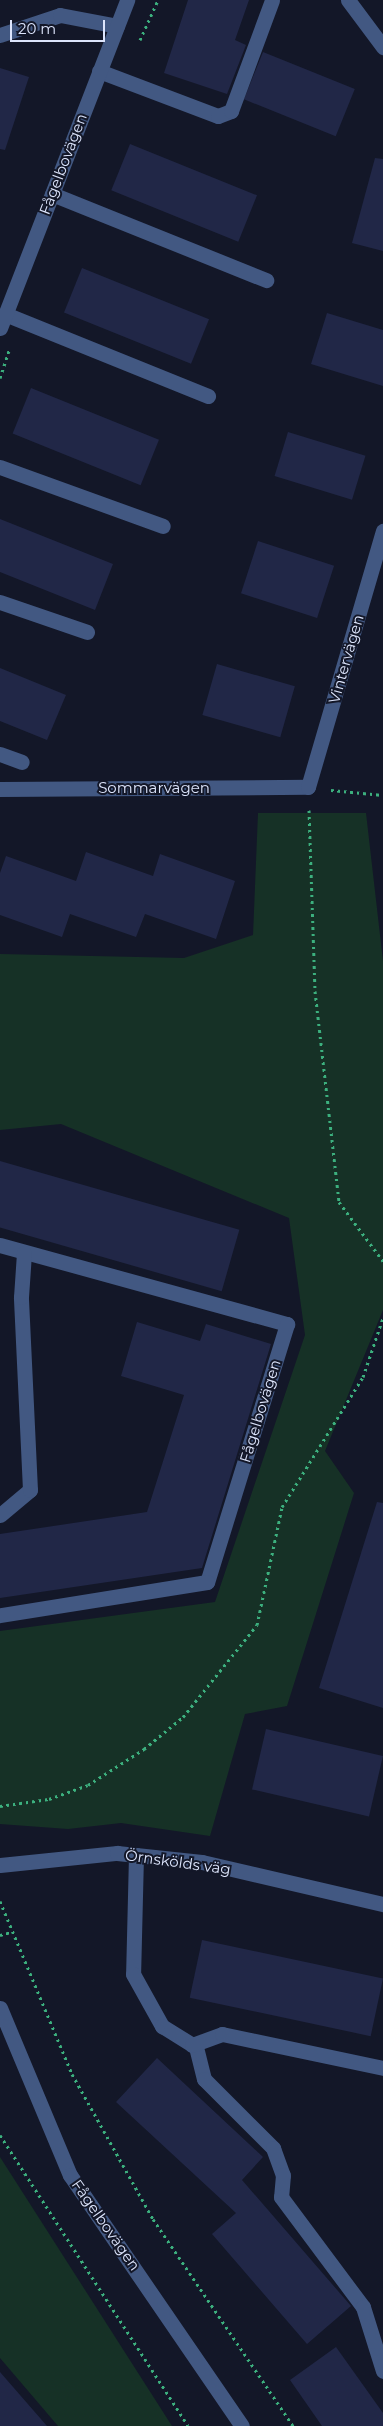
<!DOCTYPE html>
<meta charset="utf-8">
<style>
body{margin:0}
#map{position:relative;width:383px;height:2426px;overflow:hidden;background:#131728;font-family:Montserrat,sans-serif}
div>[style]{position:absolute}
.green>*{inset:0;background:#163126}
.building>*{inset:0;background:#212747;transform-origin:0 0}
.path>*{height:3px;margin-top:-1.5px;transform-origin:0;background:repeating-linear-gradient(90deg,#3cb07e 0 2.5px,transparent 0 6.5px)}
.minor>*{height:15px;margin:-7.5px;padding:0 7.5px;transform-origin:7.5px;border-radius:7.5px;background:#425882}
span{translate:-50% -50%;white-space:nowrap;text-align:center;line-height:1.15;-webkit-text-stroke:4px #131728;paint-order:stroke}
.street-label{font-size:15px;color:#dde5fc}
.scale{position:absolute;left:10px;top:20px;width:95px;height:22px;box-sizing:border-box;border:2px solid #dde5fc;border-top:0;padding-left:6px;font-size:15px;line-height:18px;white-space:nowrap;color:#dde5fc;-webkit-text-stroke:4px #131728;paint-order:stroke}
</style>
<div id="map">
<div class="green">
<div style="clip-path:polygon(258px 813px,366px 813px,383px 961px,383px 1310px,325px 1451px,354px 1493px,287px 1706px,245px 1714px,210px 1836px,121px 1823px,68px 1829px,0 1824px,0 1631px,215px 1602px,305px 1335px,289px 1218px,61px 1124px,0 1130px,0 954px,184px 958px,253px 935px)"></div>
<div style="clip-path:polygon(0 2157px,172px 2426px,58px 2426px,0 2358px)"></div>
</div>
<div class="building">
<div style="clip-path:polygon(188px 0,249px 0,235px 40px,246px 45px,227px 94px,164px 73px)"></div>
<div style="left:263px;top:52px;width:99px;height:51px;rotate:22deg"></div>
<div style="clip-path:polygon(0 68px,29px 77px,5px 150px,0 149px)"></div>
<div style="left:130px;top:144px;width:137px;height:50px;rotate:22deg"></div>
<div style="clip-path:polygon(375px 158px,383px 159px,383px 251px,352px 243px)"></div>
<div style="left:82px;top:268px;width:137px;height:48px;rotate:22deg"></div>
<div style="clip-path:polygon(327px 313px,383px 330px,383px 386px,311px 364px)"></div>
<div style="left:31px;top:388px;width:138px;height:49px;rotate:22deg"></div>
<div style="left:288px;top:432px;width:81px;height:46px;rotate:17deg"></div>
<div style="clip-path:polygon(0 519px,113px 564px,95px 610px,0 572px)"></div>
<div style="left:258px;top:541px;width:80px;height:55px;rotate:18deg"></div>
<div style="left:217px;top:664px;width:81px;height:53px;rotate:16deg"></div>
<div style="clip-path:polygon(0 668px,66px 695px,47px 740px,0 721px)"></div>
<div style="clip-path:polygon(86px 852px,153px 876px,160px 854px,235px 881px,216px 939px,145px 914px,136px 937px,70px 914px,62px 937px,0 915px,0 873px,6px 856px,76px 881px)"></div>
<div style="left:0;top:1161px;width:249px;height:64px;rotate:16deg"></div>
<div style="clip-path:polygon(137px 1322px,200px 1341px,206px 1324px,271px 1344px,202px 1568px,0 1598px,0 1534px,147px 1512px,184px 1395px,121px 1376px)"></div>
<div style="clip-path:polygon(377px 1502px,383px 1503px,383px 1708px,319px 1688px)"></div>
<div style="left:266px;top:1729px;width:120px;height:62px;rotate:13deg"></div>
<div style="left:202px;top:1940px;width:185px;height:59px;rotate:12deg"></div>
<div style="clip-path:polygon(157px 2058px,263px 2157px,242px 2180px,351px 2306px,307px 2344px,212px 2234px,236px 2213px,116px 2102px)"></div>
<div style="clip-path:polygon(336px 2347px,383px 2413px,383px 2426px,322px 2426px,290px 2380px)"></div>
<div style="clip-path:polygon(0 2372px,47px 2426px,0 2426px)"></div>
</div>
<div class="path">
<div style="left:140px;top:40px;width:44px;rotate:-65.8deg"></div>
<div style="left:0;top:378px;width:29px;rotate:-72deg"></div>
<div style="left:331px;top:790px;width:52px;rotate:5.5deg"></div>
<div style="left:309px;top:810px;width:181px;rotate:88.1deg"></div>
<div style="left:315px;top:991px;width:212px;rotate:83.5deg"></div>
<div style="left:339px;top:1202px;width:74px;rotate:53.3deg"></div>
<div style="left:0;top:1806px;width:49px;rotate:-8.1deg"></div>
<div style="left:49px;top:1799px;width:41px;rotate:-19.7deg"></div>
<div style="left:88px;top:1785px;width:67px;rotate:-32.7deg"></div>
<div style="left:144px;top:1749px;width:50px;rotate:-39.4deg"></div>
<div style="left:183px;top:1717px;width:118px;rotate:-51.2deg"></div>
<div style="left:257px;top:1625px;width:121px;rotate:-78deg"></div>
<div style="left:282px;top:1507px;width:153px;rotate:-58.1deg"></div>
<div style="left:363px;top:1377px;width:62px;rotate:-71.3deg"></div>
<div style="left:0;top:1901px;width:187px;rotate:67.4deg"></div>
<div style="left:72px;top:2074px;width:166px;rotate:60.8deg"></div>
<div style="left:153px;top:2219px;width:250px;rotate:55.9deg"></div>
<div style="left:0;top:1935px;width:11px;rotate:-15deg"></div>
<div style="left:0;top:2135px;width:346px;rotate:57.1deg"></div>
</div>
<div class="minor">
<div style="left:348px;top:0;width:59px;rotate:53.3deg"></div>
<div style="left:0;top:35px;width:63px;rotate:-18.4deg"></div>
<div style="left:60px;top:15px;width:58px;rotate:10.9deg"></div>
<div style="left:99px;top:71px;width:127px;rotate:20.7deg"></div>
<div style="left:218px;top:116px;width:14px;rotate:-21deg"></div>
<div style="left:231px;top:111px;width:118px;rotate:-69.7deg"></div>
<div style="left:52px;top:194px;width:231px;rotate:21.9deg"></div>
<div style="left:5px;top:314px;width:219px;rotate:22deg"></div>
<div style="left:0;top:328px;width:352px;rotate:-68.8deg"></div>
<div style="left:0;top:467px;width:173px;rotate:19.9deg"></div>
<div style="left:0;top:602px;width:92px;rotate:19deg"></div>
<div style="left:0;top:754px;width:23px;rotate:20deg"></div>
<div style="left:0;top:789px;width:308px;rotate:-0.4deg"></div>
<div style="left:308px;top:787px;width:267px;rotate:-73.7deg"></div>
<div style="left:0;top:1245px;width:298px;rotate:15.4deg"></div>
<div style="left:287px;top:1324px;width:270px;rotate:107.2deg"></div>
<div style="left:207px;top:1582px;width:210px;rotate:170.9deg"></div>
<div style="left:0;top:1515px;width:39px;rotate:-40deg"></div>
<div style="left:30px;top:1490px;width:193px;rotate:-92.7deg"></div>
<div style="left:21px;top:1297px;width:44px;rotate:-86.1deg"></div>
<div style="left:136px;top:1855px;width:119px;rotate:91.4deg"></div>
<div style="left:133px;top:1974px;width:60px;rotate:60.9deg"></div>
<div style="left:162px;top:2026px;width:40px;rotate:32deg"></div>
<div style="left:196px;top:2047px;width:33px;rotate:76deg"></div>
<div style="left:204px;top:2079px;width:98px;rotate:45deg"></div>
<div style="left:273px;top:2148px;width:29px;rotate:70deg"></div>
<div style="left:283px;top:2175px;width:22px;rotate:95deg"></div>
<div style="left:281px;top:2197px;width:137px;rotate:53.3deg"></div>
<div style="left:363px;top:2307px;width:67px;rotate:72.6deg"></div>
<div style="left:0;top:1865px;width:118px;rotate:-5.9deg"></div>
<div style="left:117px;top:1853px;width:85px;rotate:6deg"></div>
<div style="left:202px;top:1862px;width:186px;rotate:13.1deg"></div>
<div style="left:0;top:2008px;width:181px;rotate:67.3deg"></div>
<div style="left:70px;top:2175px;width:304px;rotate:55.6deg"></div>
<div style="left:192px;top:2045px;width:32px;rotate:-20deg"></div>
<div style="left:222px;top:2034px;width:165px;rotate:11.9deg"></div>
</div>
<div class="street-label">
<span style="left:63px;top:164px;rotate:-69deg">Fågelbovägen</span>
<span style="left:346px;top:659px;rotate:-74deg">Vintervägen</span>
<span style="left:154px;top:788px">Sommarvägen</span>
<span style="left:260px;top:1411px;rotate:-73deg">Fågelbovägen</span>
<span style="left:178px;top:1862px;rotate:8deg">Örnskölds väg</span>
<span style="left:106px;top:2225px;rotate:55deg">Fågelbovägen</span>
</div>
<div class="scale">20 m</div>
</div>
